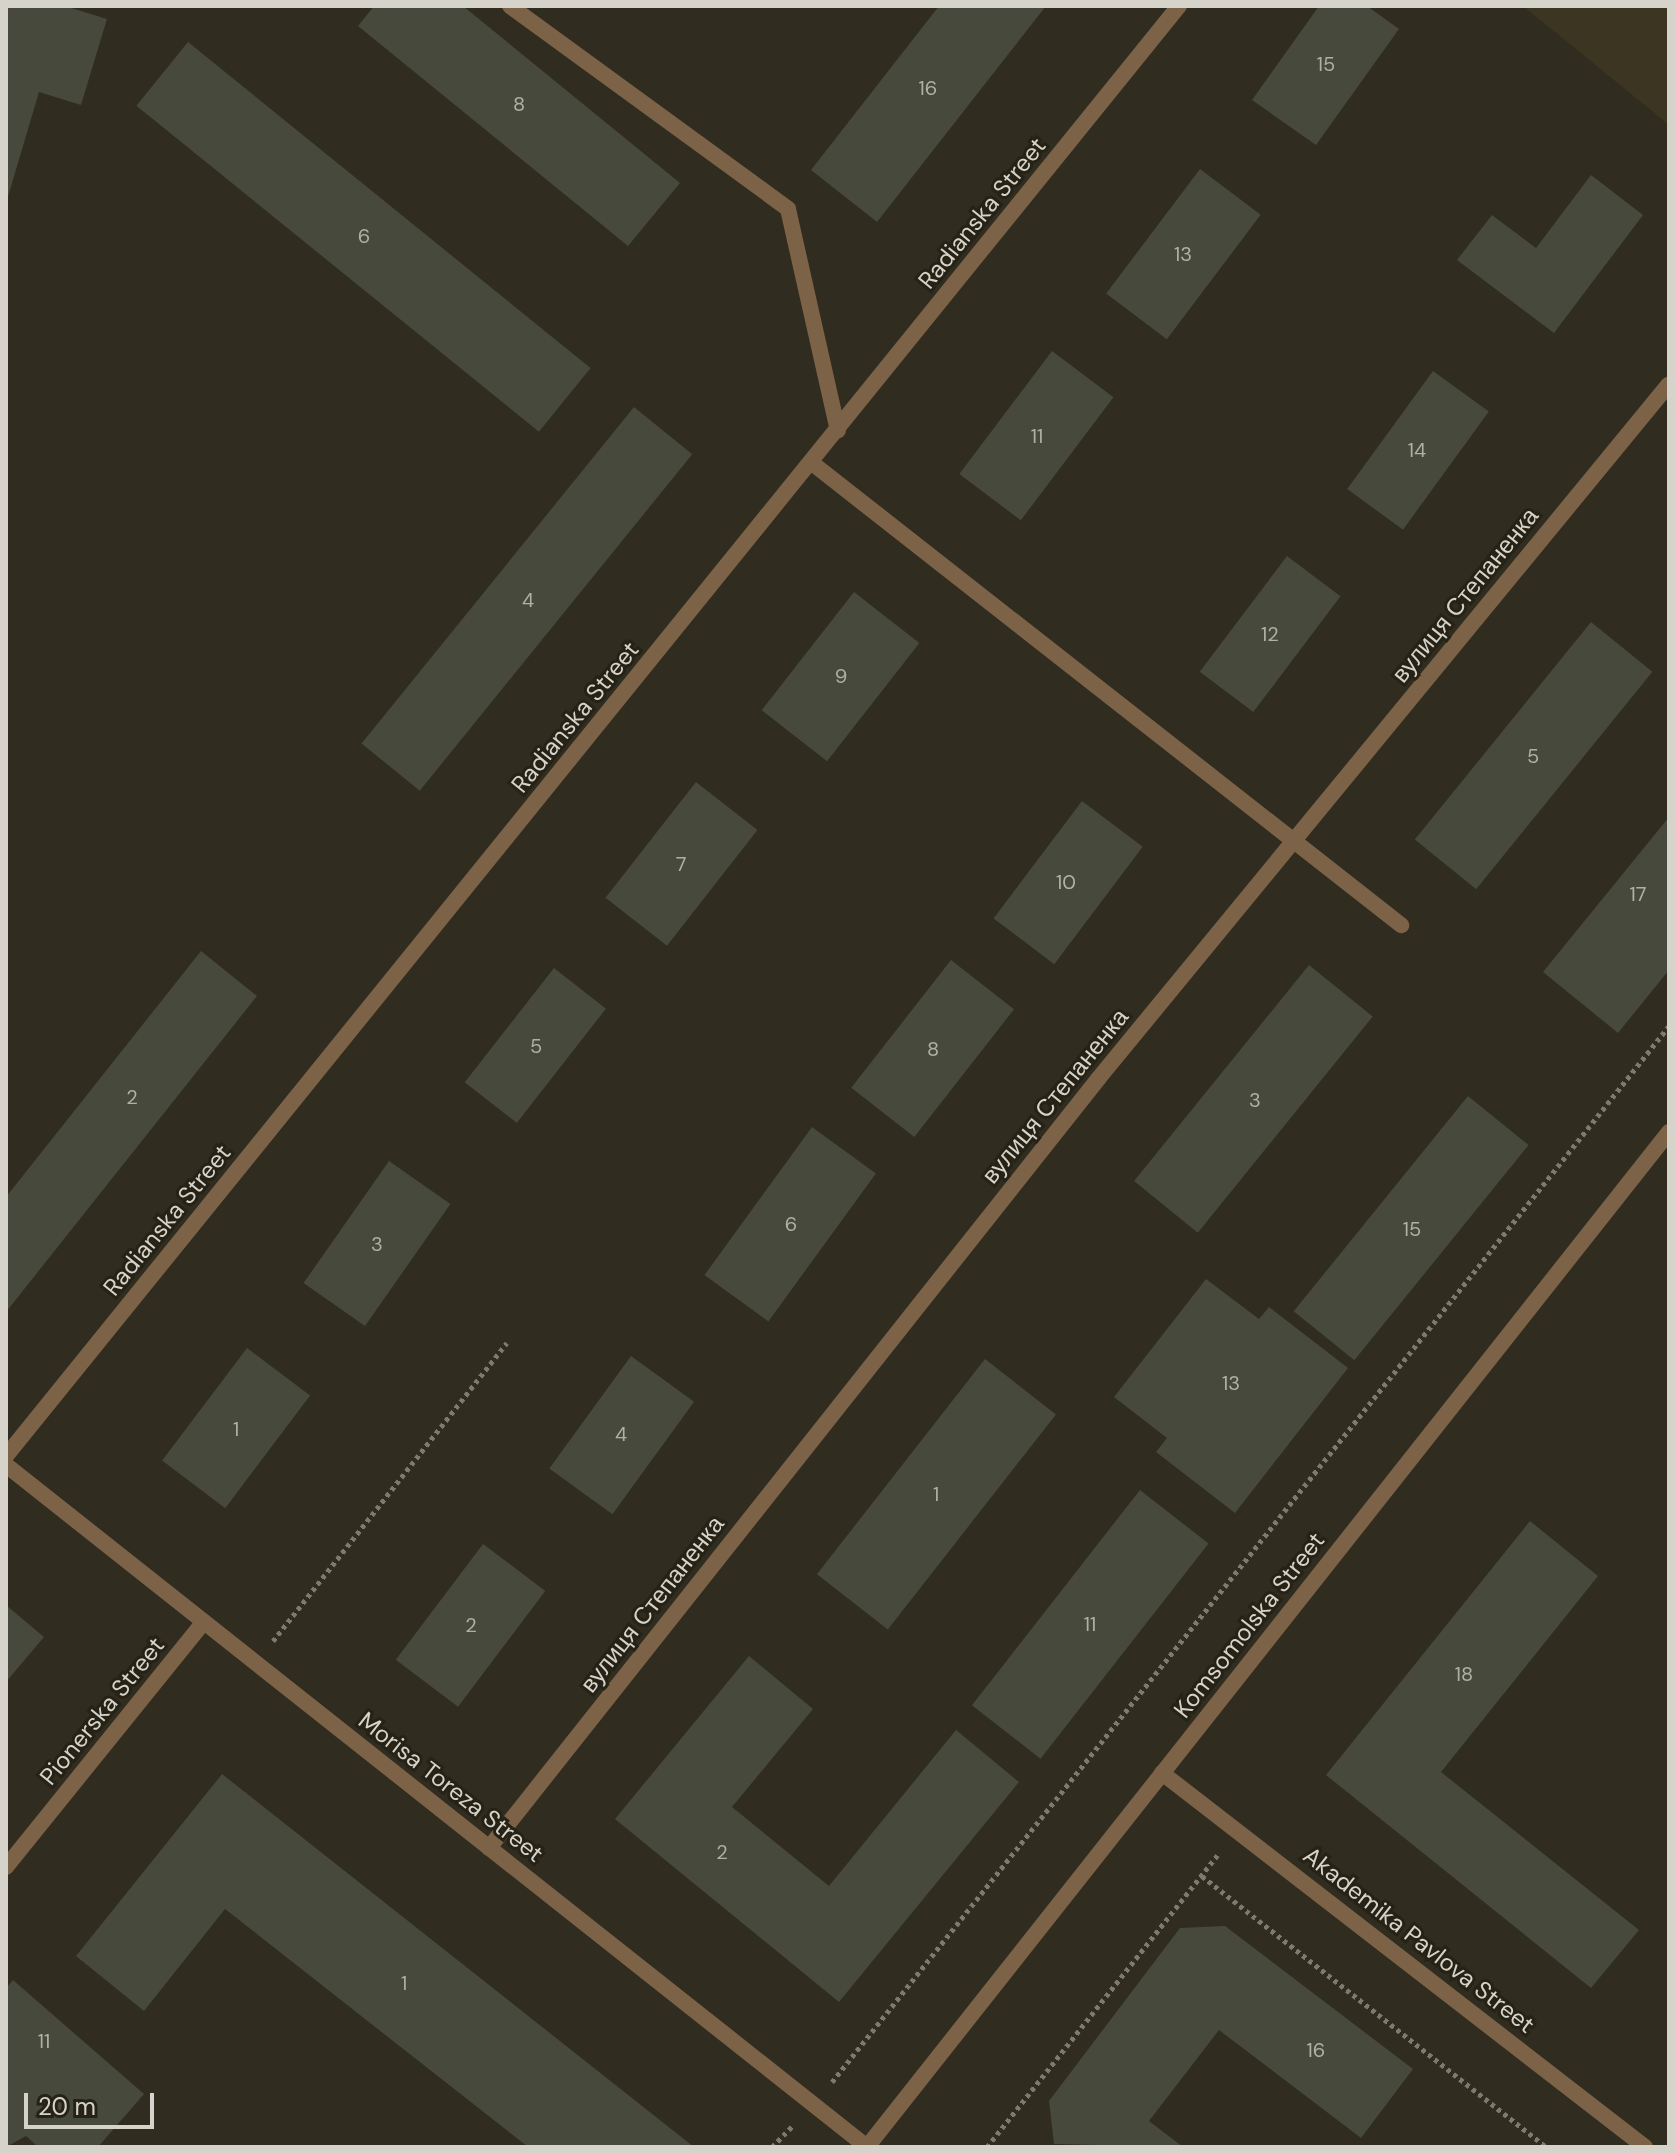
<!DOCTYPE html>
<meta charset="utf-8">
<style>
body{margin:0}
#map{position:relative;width:1675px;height:2153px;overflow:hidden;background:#302c1f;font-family:"DM Sans",sans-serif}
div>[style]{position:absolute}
.built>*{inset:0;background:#3b3521}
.building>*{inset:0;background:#46493b;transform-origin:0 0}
.path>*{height:5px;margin-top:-2.5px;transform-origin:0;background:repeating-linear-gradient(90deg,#7d7a6f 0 4px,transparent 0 8px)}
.service>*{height:16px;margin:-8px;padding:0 8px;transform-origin:8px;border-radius:8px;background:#7c6247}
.minor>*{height:16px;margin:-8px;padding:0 8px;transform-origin:8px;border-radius:8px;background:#7c6247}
.tertiary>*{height:16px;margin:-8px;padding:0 8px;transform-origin:8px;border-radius:8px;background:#7c6247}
span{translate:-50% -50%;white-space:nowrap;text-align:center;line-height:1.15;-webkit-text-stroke:6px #262215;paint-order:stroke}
.number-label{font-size:20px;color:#b1b0a6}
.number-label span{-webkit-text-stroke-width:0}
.street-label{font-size:24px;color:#d5d3ca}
.frame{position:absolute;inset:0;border:8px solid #d5d3ca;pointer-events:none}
.scale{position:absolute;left:24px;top:2093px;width:130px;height:36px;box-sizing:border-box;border:4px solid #d5d3ca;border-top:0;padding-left:10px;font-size:24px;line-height:28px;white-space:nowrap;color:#d5d3ca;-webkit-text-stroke:6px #262215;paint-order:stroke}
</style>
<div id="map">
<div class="built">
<div style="clip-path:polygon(1523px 6px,1669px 6px,1669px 125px)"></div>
</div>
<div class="building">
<div style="clip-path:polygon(6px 6px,65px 6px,107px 19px,81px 105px,39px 92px,7px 200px)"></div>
<div style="clip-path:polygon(374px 6px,463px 6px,680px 183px,628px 246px,358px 26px)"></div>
<div style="clip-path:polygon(939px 6px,1046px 6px,877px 222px,811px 170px)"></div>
<div style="clip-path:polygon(1319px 6px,1367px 6px,1399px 29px,1316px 145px,1252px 100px)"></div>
<div style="left:188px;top:42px;width:518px;height:82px;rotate:39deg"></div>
<div style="left:1200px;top:169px;width:76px;height:156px;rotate:37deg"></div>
<div style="clip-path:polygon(1591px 175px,1643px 215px,1554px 333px,1457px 260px,1492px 215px,1536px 248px)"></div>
<div style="left:1052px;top:351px;width:77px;height:154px;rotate:37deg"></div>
<div style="left:1433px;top:371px;width:69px;height:146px;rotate:36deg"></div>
<div style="left:634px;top:407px;width:75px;height:433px;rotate:39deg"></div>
<div style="left:1287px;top:556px;width:67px;height:145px;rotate:37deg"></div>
<div style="left:854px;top:592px;width:83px;height:150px;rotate:38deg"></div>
<div style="left:1591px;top:622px;width:79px;height:280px;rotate:39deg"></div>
<div style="left:696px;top:782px;width:78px;height:147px;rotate:38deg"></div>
<div style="left:1082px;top:801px;width:76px;height:147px;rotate:37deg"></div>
<div style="clip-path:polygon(1669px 817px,1669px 970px,1618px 1033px,1543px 972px)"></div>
<div style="clip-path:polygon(201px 951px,257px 996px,6px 1312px,6px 1197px)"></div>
<div style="left:951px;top:960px;width:80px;height:162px;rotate:38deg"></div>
<div style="left:1309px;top:965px;width:82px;height:278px;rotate:39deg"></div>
<div style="left:554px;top:968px;width:66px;height:145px;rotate:38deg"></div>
<div style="left:1468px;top:1096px;width:78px;height:277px;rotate:39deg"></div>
<div style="left:812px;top:1127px;width:79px;height:183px;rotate:36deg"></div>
<div style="left:389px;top:1161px;width:75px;height:149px;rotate:35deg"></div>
<div style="clip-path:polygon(1206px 1279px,1259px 1319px,1269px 1307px,1348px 1368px,1235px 1513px,1156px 1452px,1167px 1438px,1114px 1397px)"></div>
<div style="left:247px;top:1348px;width:79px;height:141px;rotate:37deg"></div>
<div style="left:631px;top:1356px;width:78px;height:139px;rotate:36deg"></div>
<div style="left:985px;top:1359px;width:90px;height:273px;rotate:38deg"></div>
<div style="left:1140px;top:1490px;width:87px;height:273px;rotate:38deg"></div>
<div style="clip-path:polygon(1530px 1521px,1598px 1576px,1441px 1772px,1639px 1930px,1591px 1988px,1326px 1775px)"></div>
<div style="left:483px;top:1544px;width:78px;height:145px;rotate:37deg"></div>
<div style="clip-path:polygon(6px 1605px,44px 1637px,6px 1682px)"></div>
<div style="clip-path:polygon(749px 1656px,813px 1709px,732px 1807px,829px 1886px,956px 1730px,1019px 1782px,839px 2002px,615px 1819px)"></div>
<div style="clip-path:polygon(222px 1774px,694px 2147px,528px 2147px,225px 1909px,144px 2011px,76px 1956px)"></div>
<div style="clip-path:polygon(1225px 1926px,1413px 2069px,1361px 2138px,1219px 2030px,1149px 2121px,1183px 2147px,1054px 2144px,1049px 2101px,1180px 1928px)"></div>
<div style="clip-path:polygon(13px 1980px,144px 2094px,98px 2147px,38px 2147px,26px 2136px,6px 2147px,6px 1988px)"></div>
</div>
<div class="path">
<div style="left:273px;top:1641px;width:379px;rotate:-51.9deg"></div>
<div style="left:1202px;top:1876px;width:438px;rotate:38.2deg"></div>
<div style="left:832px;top:2082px;width:1347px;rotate:-51.6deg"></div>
<div style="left:772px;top:2147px;width:30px;rotate:-46deg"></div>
<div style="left:987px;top:2147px;width:372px;rotate:-51.7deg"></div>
</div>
<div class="service">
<div style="left:510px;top:6px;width:344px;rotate:36.1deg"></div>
<div style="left:788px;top:209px;width:227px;rotate:77.3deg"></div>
<div style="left:812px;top:463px;width:749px;rotate:38.11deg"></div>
</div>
<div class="minor">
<div style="left:6px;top:1456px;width:1865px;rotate:-51.03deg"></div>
<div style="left:6px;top:1465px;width:1098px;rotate:38.38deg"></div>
<div style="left:1162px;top:1773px;width:611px;rotate:37.75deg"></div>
<div style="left:489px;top:1848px;width:981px;rotate:-51.62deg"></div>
<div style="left:1098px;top:1079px;width:899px;rotate:-50.59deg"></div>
<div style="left:6px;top:1867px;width:315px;rotate:-51.1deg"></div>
</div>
<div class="tertiary">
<div style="left:867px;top:2147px;width:1294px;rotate:-51.69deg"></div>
</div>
<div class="number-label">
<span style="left:1326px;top:64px">15</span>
<span style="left:928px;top:88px">16</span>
<span style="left:519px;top:104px">8</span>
<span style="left:364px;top:236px">6</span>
<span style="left:1183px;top:254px">13</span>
<span style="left:1037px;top:436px">11</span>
<span style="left:1417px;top:450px">14</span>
<span style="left:528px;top:600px">4</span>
<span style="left:1270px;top:634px">12</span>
<span style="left:841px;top:676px">9</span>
<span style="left:1533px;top:756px">5</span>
<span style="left:681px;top:864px">7</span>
<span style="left:1066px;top:882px">10</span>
<span style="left:1638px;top:894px">17</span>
<span style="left:536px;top:1046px">5</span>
<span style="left:933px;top:1049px">8</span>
<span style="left:132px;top:1097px">2</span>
<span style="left:1255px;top:1100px">3</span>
<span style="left:791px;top:1224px">6</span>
<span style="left:1412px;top:1229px">15</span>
<span style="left:377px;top:1244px">3</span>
<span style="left:1231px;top:1383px">13</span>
<span style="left:236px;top:1429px">1</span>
<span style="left:621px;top:1434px">4</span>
<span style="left:936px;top:1494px">1</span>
<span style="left:1090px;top:1624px">11</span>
<span style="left:471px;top:1625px">2</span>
<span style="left:1464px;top:1674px">18</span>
<span style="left:722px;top:1852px">2</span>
<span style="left:404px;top:1983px">1</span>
<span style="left:44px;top:2041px">11</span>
<span style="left:1316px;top:2050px">16</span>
</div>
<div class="street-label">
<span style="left:982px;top:213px;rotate:-51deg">Radianska Street</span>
<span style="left:1465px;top:595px;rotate:-51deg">вулиця Степаненка</span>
<span style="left:575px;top:717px;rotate:-51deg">Radianska Street</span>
<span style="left:1055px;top:1096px;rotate:-51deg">вулиця Степаненка</span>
<span style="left:167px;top:1220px;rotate:-51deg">Radianska Street</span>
<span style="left:652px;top:1604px;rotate:-52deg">вулиця Степаненка</span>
<span style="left:1249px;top:1625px;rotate:-52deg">Komsomolska Street</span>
<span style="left:102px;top:1711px;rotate:-51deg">Pionerska Street</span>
<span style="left:451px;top:1787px;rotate:38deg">Morisa Toreza Street</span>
<span style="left:1419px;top:1940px;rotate:38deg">Akademika Pavlova Street</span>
</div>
<div class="frame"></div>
<div class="scale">20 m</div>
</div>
